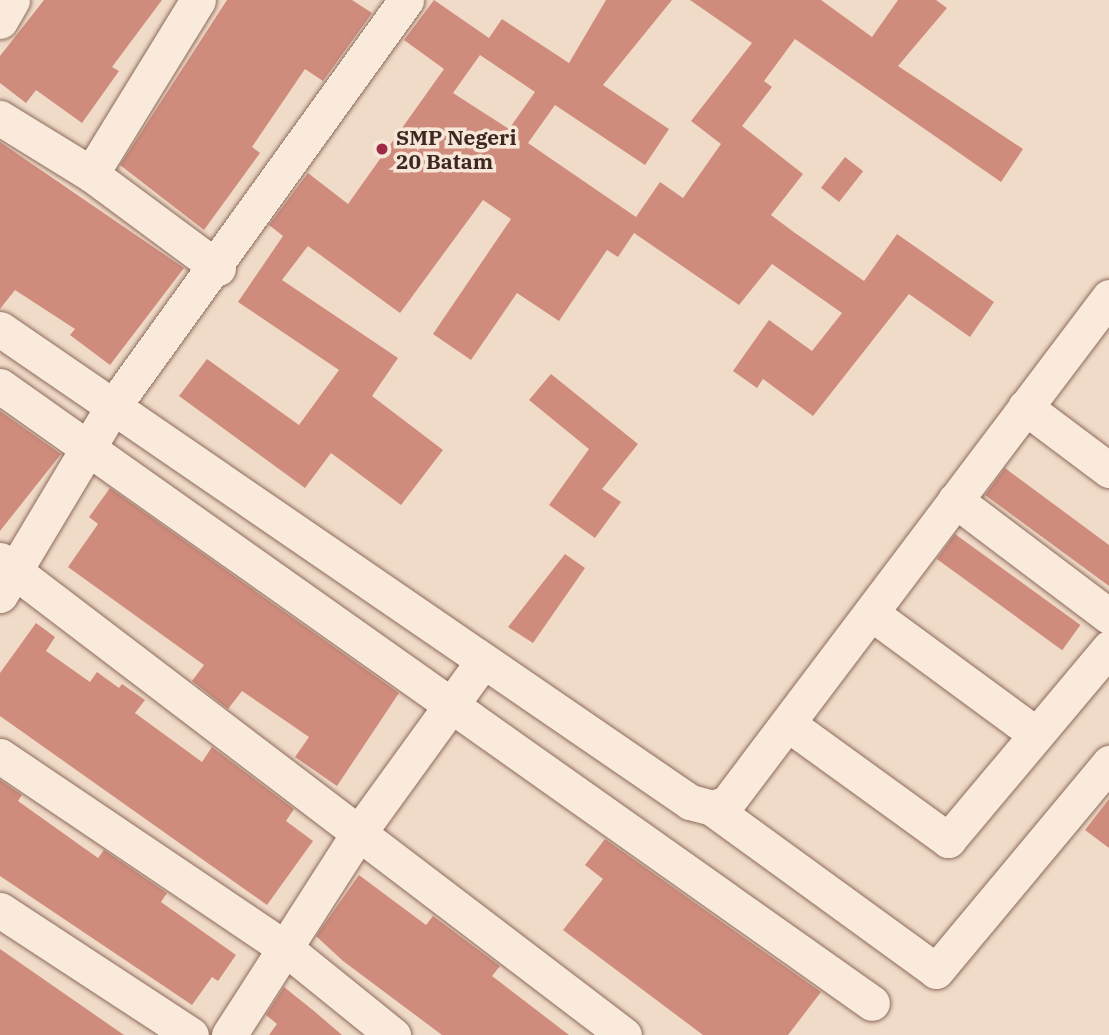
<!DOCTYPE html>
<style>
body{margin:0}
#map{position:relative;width:1109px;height:1035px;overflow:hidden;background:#f0dbc8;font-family:"IBM Plex Serif",serif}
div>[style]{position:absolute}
.building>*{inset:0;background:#cf8c7d;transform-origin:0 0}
.roads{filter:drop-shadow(0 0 2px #8d6b5c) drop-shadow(0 0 2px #8d6b5c)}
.minor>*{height:35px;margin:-17.5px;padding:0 17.5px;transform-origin:17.5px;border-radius:17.5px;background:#faeadc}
.dots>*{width:19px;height:19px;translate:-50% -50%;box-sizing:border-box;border:4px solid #f7e7d8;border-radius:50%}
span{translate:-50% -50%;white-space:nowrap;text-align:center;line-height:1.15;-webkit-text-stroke:7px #f7e7d8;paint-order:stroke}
.poi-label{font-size:21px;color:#3d2720;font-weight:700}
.left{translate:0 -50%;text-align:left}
</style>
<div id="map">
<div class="building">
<div style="clip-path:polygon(44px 0,162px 0,112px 67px,119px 71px,82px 123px,36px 90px,26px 103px,0 83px,0 56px)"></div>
<div style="clip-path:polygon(227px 0,352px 0,372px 13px,323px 81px,305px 69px,252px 147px,260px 153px,204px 230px,120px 165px)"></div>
<div style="clip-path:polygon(evenodd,434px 0,489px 38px,502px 19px,569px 63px,606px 0,672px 0,603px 85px,669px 129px,645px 165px,555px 105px,528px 143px,636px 217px,660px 182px,683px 198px,721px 144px,691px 121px,752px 43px,690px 0,821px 0,872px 37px,898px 0,936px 0,947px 8px,898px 66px,1023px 149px,1001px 182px,795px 39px,764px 81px,772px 87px,742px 126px,803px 174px,771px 215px,795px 233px,864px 281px,897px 234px,994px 302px,970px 337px,909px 294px,813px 416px,763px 379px,757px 388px,733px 371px,769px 320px,812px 351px,842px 313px,772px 264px,739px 305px,634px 233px,618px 257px,607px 250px,559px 321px,517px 293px,471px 360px,433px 334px,511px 219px,483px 200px,400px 313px,308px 246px,282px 280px,398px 358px,372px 396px,443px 450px,401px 505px,331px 453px,305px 488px,179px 396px,207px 359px,299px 425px,339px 370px,238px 302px,283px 236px,269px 225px,308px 173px,348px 204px,444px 69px,404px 40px,434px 0,480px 55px,535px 92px,509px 129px,453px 93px,480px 55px)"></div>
<div style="clip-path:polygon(0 142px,184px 268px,110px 365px,70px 335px,75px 329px,15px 290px,0 309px)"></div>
<div style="left:845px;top:157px;width:23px;height:39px;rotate:38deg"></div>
<div style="clip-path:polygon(551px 374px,638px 444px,602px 489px,621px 502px,595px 538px,549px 505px,589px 449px,529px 400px)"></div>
<div style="clip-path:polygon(0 411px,61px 454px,0 531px)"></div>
<div style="clip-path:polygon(1005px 468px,1109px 545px,1109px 586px,985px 495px)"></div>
<div style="clip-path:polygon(110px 488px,399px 693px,337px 786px,295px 757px,309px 737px,242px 691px,228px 709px,192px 681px,204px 665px,68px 567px,98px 524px,89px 517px)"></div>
<div style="left:955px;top:534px;width:155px;height:31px;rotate:36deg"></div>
<div style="clip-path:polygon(565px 554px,585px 568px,533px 643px,508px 627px)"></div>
<div style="clip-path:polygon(36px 623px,55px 637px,46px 651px,90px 682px,97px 672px,119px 688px,122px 684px,145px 700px,135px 713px,202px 762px,212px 747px,294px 809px,286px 821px,313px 841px,267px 905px,0 716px,0 673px)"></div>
<div style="clip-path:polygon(0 780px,22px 795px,18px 801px,98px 858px,104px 850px,167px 893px,161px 902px,236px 955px,218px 981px,212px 977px,192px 1005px,0 876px)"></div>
<div style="clip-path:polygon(1109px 799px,1109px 848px,1085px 830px)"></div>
<div style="clip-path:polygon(605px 839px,821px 992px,788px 1035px,703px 1035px,563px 930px,603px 879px,585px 865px)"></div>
<div style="clip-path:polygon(359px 875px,426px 925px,433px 916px,500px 966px,492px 976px,569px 1035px,442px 1035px,343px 961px,316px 936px)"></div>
<div style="clip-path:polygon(0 949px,124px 1035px,0 1035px)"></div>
<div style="clip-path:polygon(284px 987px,314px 1011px,342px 1035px,269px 1035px,277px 1024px,266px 1015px)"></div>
</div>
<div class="roads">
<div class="minor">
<div style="left:0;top:21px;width:24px;rotate:-60deg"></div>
<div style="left:0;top:118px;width:107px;rotate:31.6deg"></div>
<div style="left:91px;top:174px;width:158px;rotate:36.5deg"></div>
<div style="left:91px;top:174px;width:204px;rotate:-58.4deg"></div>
<div style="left:0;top:329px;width:837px;rotate:34.43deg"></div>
<div style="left:690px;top:802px;width:23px;rotate:15deg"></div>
<div style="left:712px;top:808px;width:16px;rotate:-18deg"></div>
<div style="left:727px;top:803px;width:634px;rotate:-52.95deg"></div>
<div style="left:0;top:386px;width:1068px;rotate:35.28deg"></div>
<div style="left:1025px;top:407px;width:105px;rotate:36.9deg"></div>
<div style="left:955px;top:500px;width:193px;rotate:37deg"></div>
<div style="left:0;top:560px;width:784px;rotate:37.28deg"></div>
<div style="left:0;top:595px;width:218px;rotate:-59.1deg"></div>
<div style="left:112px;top:408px;width:503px;rotate:-54.22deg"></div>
<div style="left:871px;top:613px;width:205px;rotate:36.3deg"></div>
<div style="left:788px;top:724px;width:198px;rotate:35.9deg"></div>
<div style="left:948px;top:840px;width:251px;rotate:-50deg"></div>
<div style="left:0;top:756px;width:344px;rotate:34deg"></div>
<div style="left:285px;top:948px;width:139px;rotate:38.9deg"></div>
<div style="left:712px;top:808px;width:277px;rotate:36deg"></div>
<div style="left:936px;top:971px;width:271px;rotate:-50.2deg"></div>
<div style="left:0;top:910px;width:228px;rotate:33.2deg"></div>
<div style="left:229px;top:1035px;width:242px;rotate:-57.3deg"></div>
<div style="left:360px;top:831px;width:210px;rotate:-54.1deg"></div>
</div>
</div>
<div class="dots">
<div style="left:382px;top:149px;background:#9e2a45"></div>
</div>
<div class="poi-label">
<span class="left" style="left:396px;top:149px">SMP Negeri<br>20 Batam</span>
</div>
</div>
